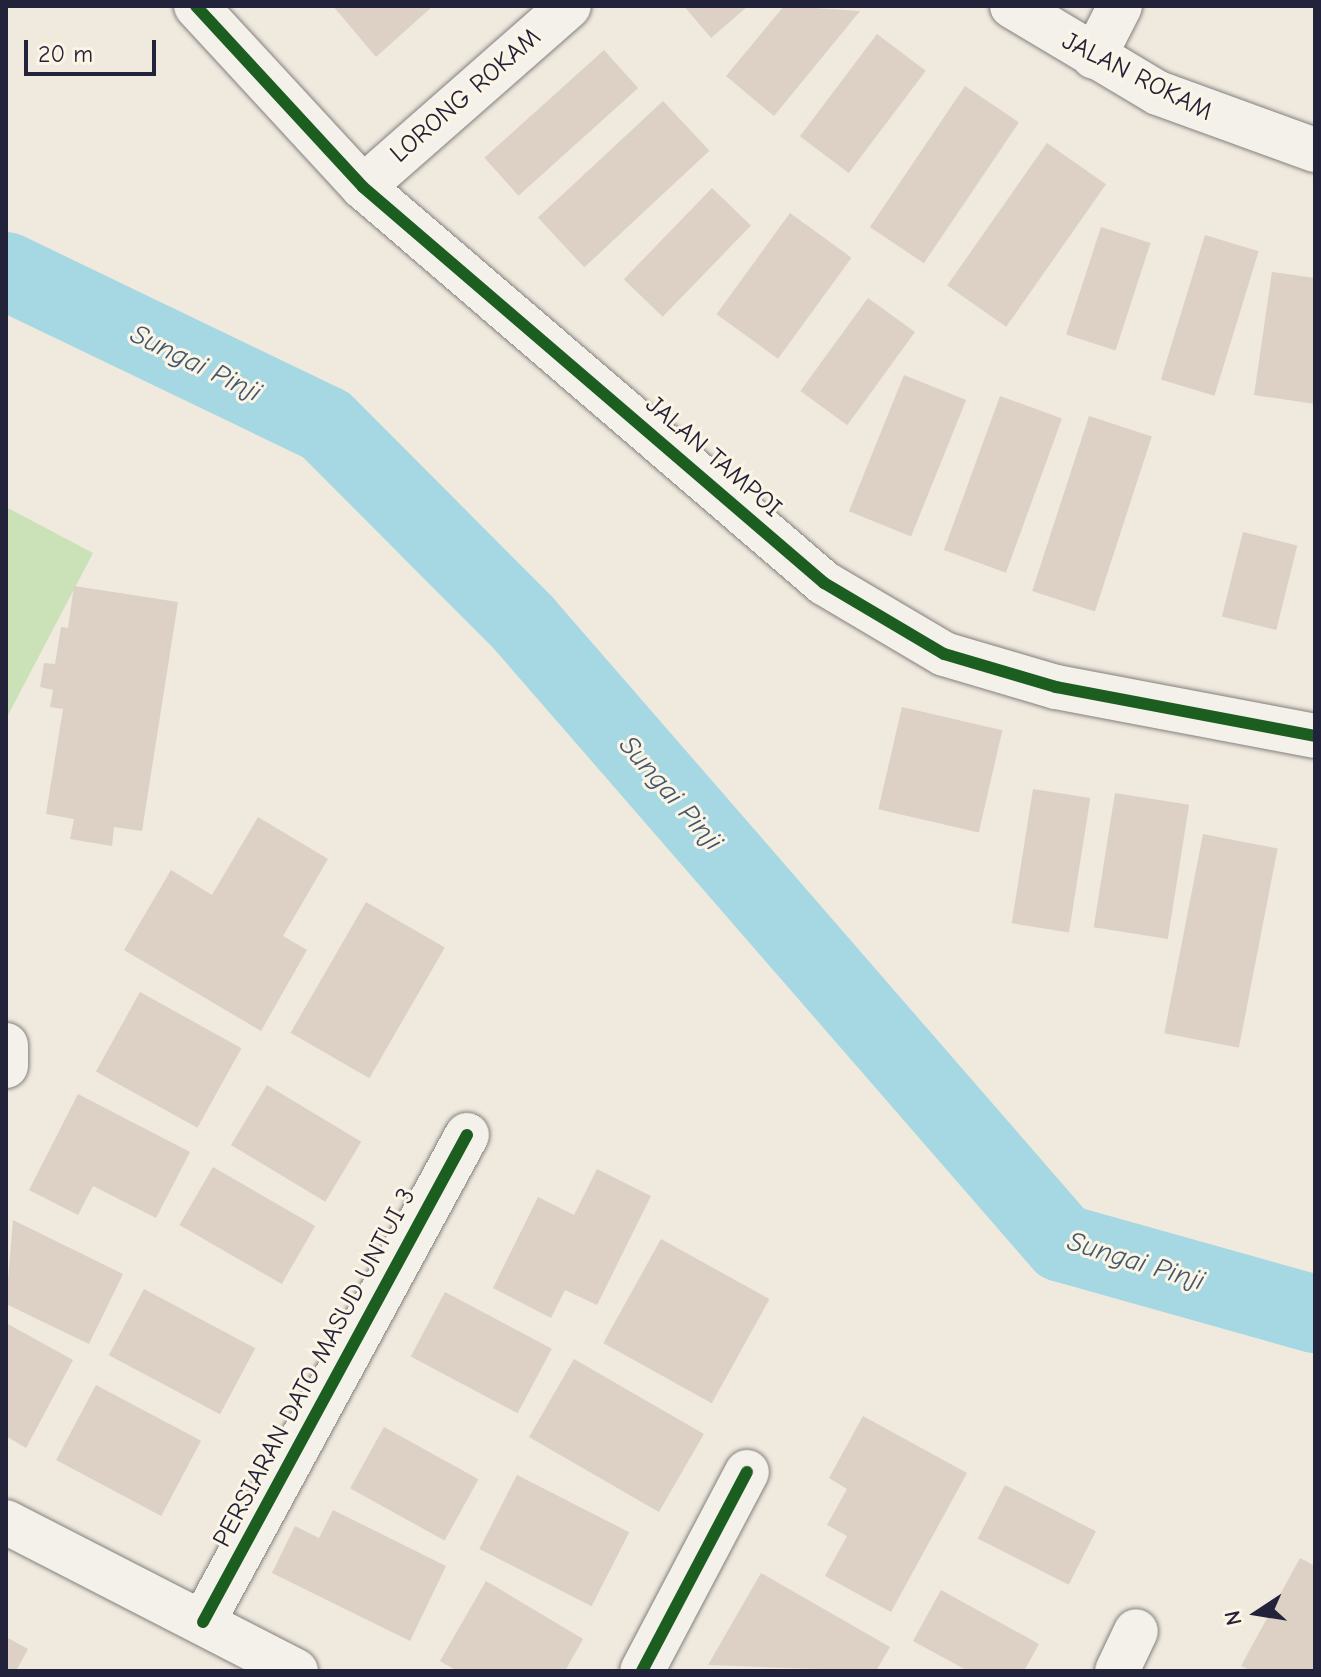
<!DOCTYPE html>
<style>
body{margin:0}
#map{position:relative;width:1321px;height:1677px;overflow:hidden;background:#f0e9dd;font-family:"Comic Neue",sans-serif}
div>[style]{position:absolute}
.green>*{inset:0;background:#cbe2b9}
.river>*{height:78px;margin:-39px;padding:0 39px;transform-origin:39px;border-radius:39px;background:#a6d8e4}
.building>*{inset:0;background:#dcd1c4;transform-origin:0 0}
.roads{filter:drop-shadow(0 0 2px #838080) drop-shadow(0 0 2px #838080)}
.minor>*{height:44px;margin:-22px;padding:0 22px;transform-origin:22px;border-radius:22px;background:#f4f1ea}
.major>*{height:44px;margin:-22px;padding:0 22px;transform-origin:22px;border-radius:22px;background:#f4f1ea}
.cycleway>*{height:12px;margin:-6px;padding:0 6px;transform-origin:6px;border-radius:6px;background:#1b5e20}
span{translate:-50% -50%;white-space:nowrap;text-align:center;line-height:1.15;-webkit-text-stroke:6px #fcf5e5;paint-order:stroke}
.street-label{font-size:26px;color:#22223b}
.water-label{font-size:28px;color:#40576f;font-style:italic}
.frame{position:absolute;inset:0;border:8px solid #22223b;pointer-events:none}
.north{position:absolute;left:1217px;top:1573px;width:80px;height:80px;-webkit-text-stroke:6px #fcf5e5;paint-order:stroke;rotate:258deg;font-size:22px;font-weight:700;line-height:32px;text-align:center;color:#22223b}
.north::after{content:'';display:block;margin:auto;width:28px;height:36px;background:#22223b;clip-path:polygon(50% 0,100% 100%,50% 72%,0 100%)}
.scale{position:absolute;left:24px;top:40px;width:132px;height:36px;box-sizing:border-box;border:4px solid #22223b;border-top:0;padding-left:10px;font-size:24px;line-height:28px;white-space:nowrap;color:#22223b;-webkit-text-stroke:6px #fcf5e5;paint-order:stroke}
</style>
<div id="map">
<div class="green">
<div style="clip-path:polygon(6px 507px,93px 553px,6px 719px)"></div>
</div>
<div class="river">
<div style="left:6px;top:271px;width:355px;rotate:25.7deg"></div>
<div style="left:326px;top:425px;width:282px;rotate:45.1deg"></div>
<div style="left:525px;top:625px;width:819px;rotate:49.01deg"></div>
<div style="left:1062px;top:1243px;width:263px;rotate:15.7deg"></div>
</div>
<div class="building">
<div style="clip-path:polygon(333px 6px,433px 6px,376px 57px)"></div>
<div style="clip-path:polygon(684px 6px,748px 6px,711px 38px)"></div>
<div style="clip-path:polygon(784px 6px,860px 11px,774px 116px,726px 76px)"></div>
<div style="left:877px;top:34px;width:61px;height:128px;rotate:37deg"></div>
<div style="left:604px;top:50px;width:51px;height:161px;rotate:48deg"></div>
<div style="left:965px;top:86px;width:65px;height:170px;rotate:34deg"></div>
<div style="left:663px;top:101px;width:68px;height:171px;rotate:47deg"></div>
<div style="left:1047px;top:143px;width:72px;height:174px;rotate:35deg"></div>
<div style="left:712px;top:188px;width:54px;height:127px;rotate:44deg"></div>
<div style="left:790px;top:213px;width:76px;height:125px;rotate:36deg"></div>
<div style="left:1101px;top:227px;width:52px;height:113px;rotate:18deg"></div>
<div style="left:1205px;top:235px;width:56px;height:151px;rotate:17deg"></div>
<div style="clip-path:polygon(1272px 272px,1315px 278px,1315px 404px,1254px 395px)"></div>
<div style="left:868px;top:298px;width:58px;height:115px;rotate:36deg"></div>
<div style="left:904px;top:375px;width:67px;height:147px;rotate:22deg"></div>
<div style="left:1000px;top:396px;width:66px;height:164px;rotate:20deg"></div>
<div style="left:1089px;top:416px;width:66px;height:184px;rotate:18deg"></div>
<div style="left:1243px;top:532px;width:56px;height:87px;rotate:14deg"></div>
<div style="clip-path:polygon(74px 586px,178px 602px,142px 831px,114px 827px,112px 846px,70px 839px,74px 819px,46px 814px,63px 709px,50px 707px,53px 690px,40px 687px,44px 663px,55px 664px,61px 627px,68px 628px)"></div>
<div style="left:902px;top:707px;width:103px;height:105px;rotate:13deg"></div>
<div style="left:1033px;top:789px;width:58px;height:136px;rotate:9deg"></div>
<div style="left:1115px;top:793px;width:75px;height:136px;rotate:9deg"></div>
<div style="clip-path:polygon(258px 817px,328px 859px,283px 936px,307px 950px,261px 1031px,124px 950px,171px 870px,212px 895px)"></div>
<div style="left:1203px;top:834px;width:76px;height:203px;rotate:11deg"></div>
<div style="left:366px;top:902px;width:91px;height:151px;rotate:30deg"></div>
<div style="left:140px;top:992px;width:116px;height:91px;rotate:29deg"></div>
<div style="left:267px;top:1085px;width:110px;height:70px;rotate:31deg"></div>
<div style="clip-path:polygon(78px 1094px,190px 1152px,156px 1218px,93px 1186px,78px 1215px,29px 1190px)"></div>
<div style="left:213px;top:1167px;width:118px;height:67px;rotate:30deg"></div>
<div style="clip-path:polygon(597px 1169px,651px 1196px,597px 1305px,565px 1290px,551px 1318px,493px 1288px,538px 1197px,574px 1215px)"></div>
<div style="clip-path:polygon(13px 1220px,123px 1274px,89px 1344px,6px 1304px)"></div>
<div style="left:661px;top:1239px;width:124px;height:119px;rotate:29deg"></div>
<div style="left:144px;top:1289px;width:126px;height:75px;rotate:28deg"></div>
<div style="left:445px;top:1292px;width:121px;height:73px;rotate:28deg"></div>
<div style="clip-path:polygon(6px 1323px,73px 1360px,26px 1448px,6px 1436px)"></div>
<div style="left:574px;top:1359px;width:150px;height:90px;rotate:30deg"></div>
<div style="left:96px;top:1385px;width:119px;height:85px;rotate:28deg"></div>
<div style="clip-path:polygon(863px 1416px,967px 1473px,891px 1612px,825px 1576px,847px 1536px,827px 1525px,847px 1489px,829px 1478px)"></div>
<div style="left:384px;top:1427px;width:108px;height:70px;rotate:29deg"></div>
<div style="left:517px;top:1475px;width:126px;height:83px;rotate:27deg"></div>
<div style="left:1005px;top:1485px;width:102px;height:60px;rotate:27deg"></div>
<div style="clip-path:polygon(333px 1510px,446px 1566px,410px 1641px,272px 1573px,295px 1526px,319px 1538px)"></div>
<div style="clip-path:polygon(1300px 1558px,1315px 1566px,1315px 1671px,1251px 1671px,1241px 1666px)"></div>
<div style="clip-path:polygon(761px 1573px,890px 1647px,876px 1671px,708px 1665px)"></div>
<div style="clip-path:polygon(486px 1581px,583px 1639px,565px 1671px,457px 1671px,440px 1661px)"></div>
<div style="clip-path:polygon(941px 1590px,1039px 1644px,1024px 1671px,968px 1671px,913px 1641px)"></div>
<div style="clip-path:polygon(6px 1637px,28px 1649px,16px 1671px,6px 1671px)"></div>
</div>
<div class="roads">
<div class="minor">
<div style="left:196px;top:6px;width:246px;rotate:47.3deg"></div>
<div style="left:363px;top:187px;width:608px;rotate:40.66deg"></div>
<div style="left:824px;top:583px;width:139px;rotate:30.6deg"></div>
<div style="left:944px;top:654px;width:117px;rotate:16.4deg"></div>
<div style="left:1056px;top:687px;width:264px;rotate:10.7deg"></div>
<div style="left:1094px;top:57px;width:57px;rotate:-63deg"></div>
<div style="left:363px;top:187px;width:274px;rotate:-41.3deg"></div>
<div style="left:6px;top:1045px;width:21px;rotate:90deg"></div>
<div style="left:6px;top:1522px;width:326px;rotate:27.2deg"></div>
<div style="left:203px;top:1622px;width:554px;rotate:-61.54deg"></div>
<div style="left:642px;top:1671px;width:225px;rotate:-62.2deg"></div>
<div style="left:1117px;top:1671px;width:44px;rotate:-64.6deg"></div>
</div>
<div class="major">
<div style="left:1012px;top:6px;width:170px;rotate:30.8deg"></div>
<div style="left:1158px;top:93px;width:167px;rotate:20deg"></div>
</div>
</div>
<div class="cycleway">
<div style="left:196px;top:6px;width:246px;rotate:47.3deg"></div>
<div style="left:363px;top:187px;width:608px;rotate:40.66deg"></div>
<div style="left:824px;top:583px;width:139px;rotate:30.6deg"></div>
<div style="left:944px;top:654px;width:117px;rotate:16.4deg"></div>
<div style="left:1056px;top:687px;width:264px;rotate:10.7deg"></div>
<div style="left:203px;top:1622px;width:554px;rotate:-61.54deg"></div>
<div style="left:642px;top:1671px;width:225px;rotate:-62.2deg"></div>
</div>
<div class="street-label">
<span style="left:1137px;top:77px;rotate:27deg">JALAN ROKAM</span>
<span style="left:466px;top:96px;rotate:-41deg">LORONG ROKAM</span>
<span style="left:713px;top:457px;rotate:41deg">JALAN TAMPOI</span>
<span style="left:315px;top:1368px;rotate:-62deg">PERSIARAN DATO MASUD UNTUI 3</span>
</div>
<div class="water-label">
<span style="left:196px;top:363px;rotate:26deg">Sungai Pinji</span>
<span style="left:671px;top:793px;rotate:49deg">Sungai Pinji</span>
<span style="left:1136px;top:1261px;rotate:17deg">Sungai Pinji</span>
</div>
<div class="frame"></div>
<div class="north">N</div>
<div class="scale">20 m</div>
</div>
